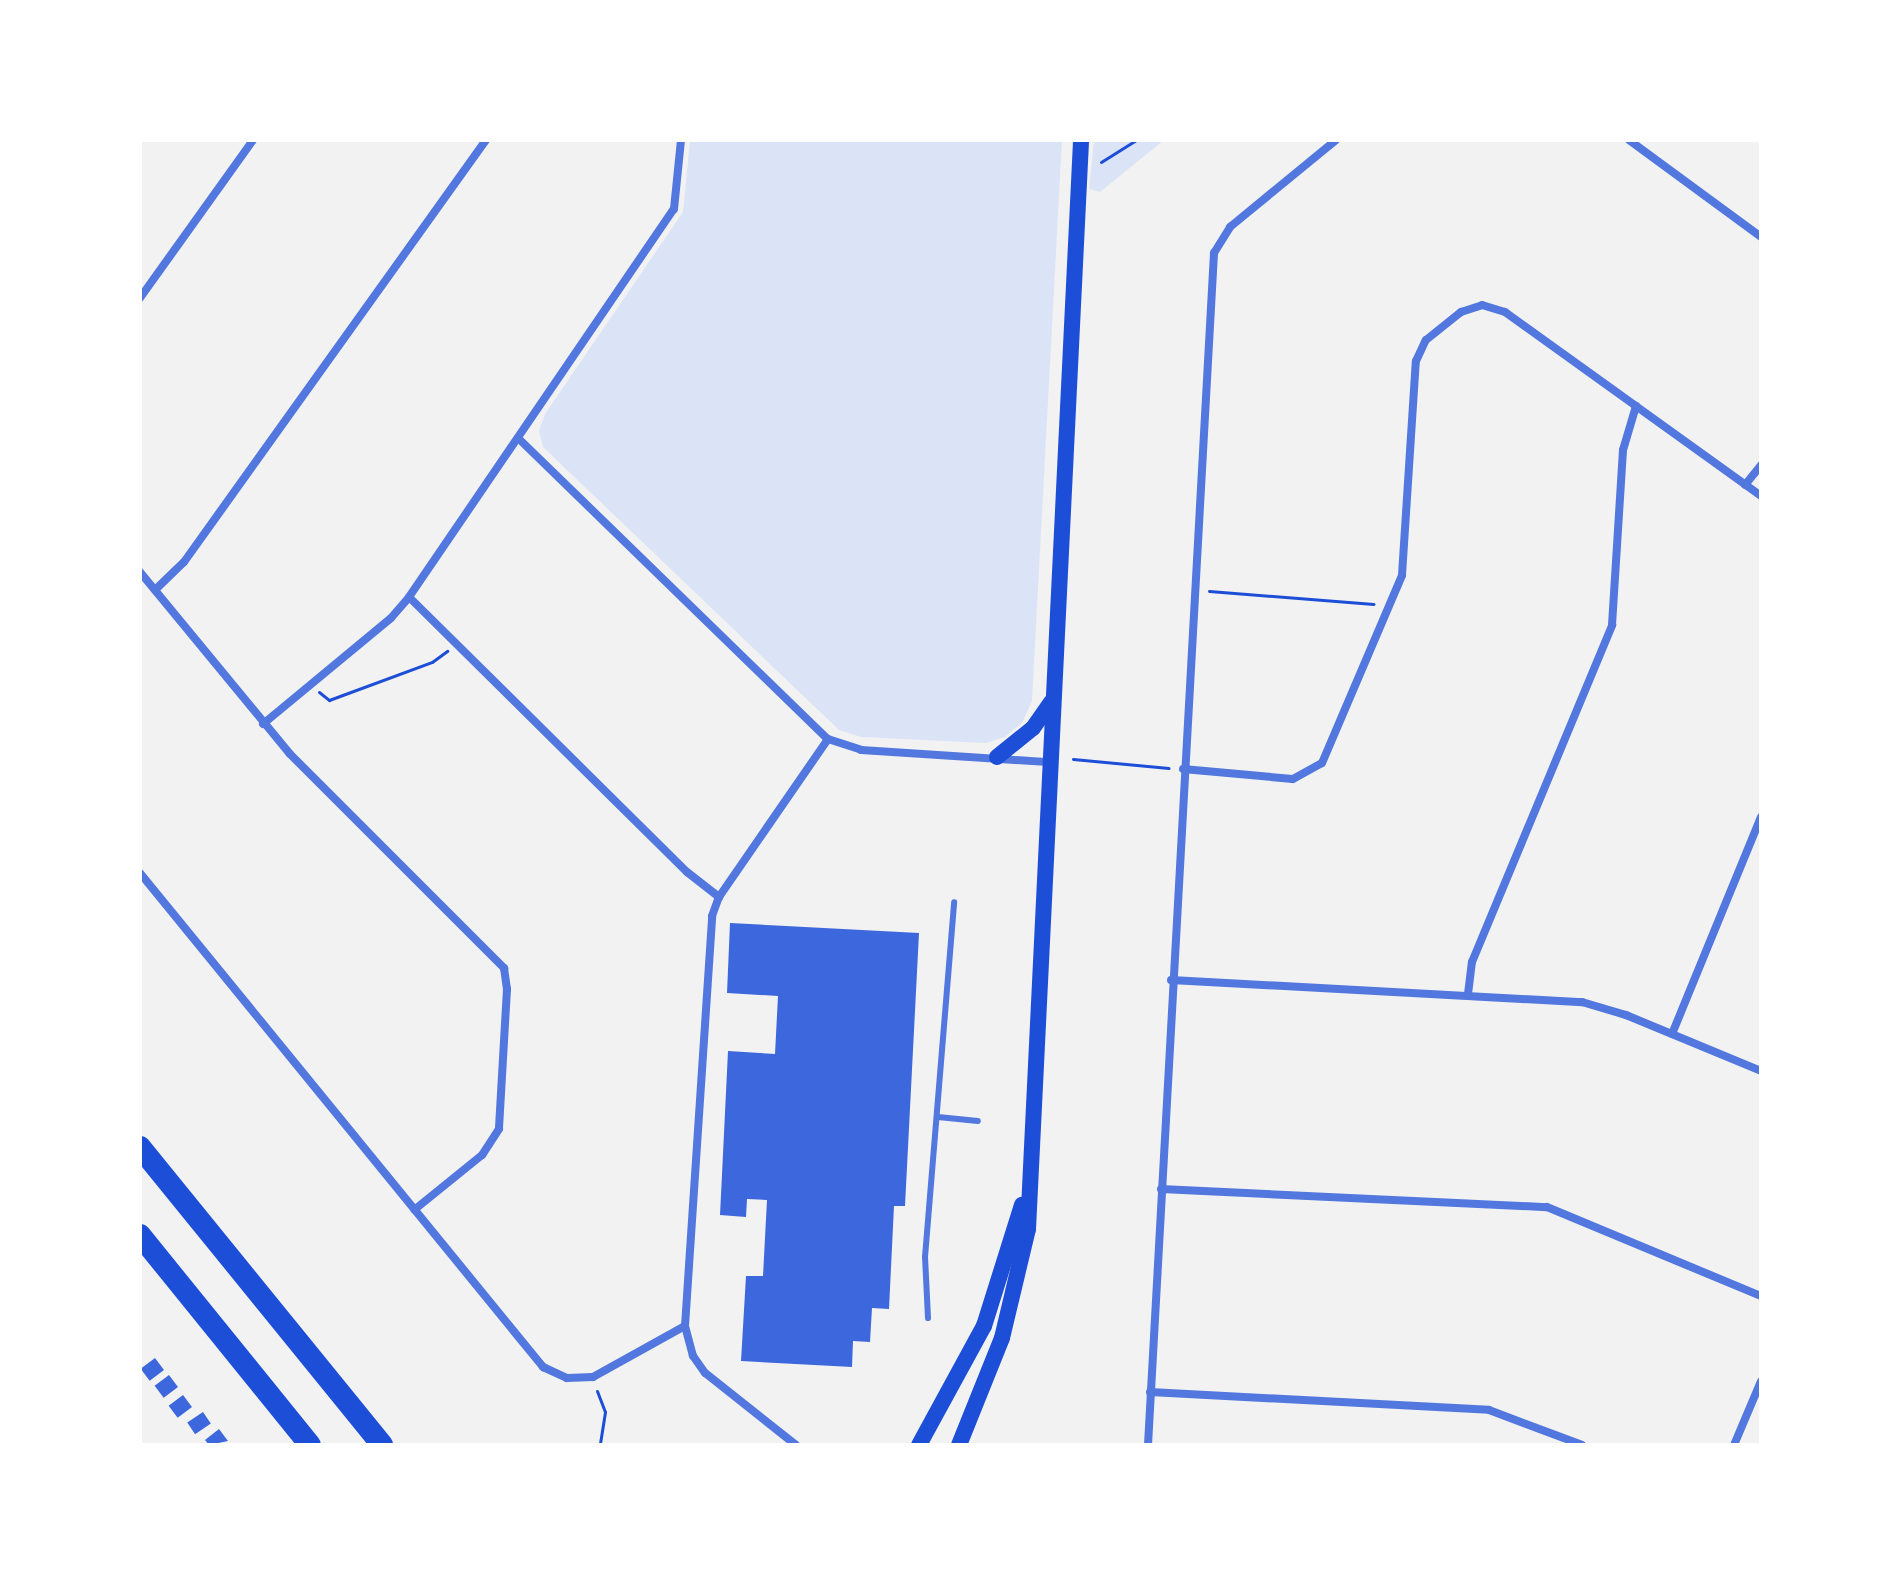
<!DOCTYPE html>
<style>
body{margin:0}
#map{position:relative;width:1901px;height:1585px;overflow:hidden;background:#f2f2f2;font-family:Poppins,sans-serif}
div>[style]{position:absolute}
.green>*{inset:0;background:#dbe4f7}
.building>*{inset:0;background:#3d67dc;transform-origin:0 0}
.path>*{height:3px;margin:-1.5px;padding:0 1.5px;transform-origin:1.5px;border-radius:1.5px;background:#1d4ed8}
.service>*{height:6px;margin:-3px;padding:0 3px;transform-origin:3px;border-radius:3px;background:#5277de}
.minor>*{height:8px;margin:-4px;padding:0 4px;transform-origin:4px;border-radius:4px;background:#5277de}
.secondary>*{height:16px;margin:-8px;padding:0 8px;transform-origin:8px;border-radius:8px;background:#1d4ed8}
.motorway>*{height:22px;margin:-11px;padding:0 11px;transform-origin:11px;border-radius:11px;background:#1d4ed8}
span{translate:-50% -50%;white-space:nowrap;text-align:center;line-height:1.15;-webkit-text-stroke:8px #fff;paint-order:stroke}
.frame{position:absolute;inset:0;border:142px solid #fff;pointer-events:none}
</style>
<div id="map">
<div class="green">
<div style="clip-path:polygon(690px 140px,1062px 140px,1032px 701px,1022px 723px,1005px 737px,986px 743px,861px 737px,839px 730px,543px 447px,539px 431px,545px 414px,683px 212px)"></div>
<div style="clip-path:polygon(1094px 140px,1164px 140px,1100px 192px,1089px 189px)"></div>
</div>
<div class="building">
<div style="clip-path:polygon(730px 923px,919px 933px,905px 1206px,894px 1206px,889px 1309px,872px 1308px,870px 1342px,853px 1341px,852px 1367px,741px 1361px,746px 1276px,763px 1276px,767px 1200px,747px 1199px,746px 1217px,720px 1215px,728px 1051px,775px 1054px,778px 996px,727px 993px)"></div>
<div style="left:155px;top:1358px;width:15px;height:18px;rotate:53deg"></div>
<div style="left:169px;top:1375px;width:15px;height:18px;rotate:53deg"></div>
<div style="left:183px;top:1395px;width:15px;height:18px;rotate:53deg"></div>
<div style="left:203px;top:1412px;width:14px;height:19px;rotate:56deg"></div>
<div style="clip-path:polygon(219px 1429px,228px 1441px,209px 1445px,205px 1440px)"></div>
</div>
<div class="path">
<div style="left:1101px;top:162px;width:41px;rotate:-32.2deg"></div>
<div style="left:1209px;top:591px;width:165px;rotate:4.5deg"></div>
<div style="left:319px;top:692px;width:13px;rotate:39deg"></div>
<div style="left:329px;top:700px;width:110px;rotate:-20.3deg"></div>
<div style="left:432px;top:662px;width:19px;rotate:-36deg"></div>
<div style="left:1073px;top:759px;width:96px;rotate:5.4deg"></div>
<div style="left:597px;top:1391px;width:22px;rotate:69deg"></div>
<div style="left:605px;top:1412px;width:33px;rotate:99deg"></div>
</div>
<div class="service">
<div style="left:938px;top:1117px;width:40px;rotate:5.7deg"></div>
<div style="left:928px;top:1318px;width:61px;rotate:-92.8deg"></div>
<div style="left:925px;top:1257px;width:356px;rotate:-85.3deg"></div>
</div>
<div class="minor">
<div style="left:1629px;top:140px;width:164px;rotate:36.3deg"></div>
<div style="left:140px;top:298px;width:194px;rotate:-54.4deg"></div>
<div style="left:518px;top:438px;width:432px;rotate:44.2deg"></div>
<div style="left:828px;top:739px;width:35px;rotate:18deg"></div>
<div style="left:861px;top:750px;width:188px;rotate:3.7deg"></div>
<div style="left:1745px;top:485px;width:26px;rotate:-51deg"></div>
<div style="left:140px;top:572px;width:236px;rotate:50.5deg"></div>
<div style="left:290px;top:754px;width:303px;rotate:45deg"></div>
<div style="left:504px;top:968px;width:21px;rotate:82deg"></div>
<div style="left:507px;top:989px;width:140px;rotate:93.3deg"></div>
<div style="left:499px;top:1129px;width:31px;rotate:123deg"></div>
<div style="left:482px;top:1155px;width:87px;rotate:141deg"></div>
<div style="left:155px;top:590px;width:40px;rotate:-44deg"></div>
<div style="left:184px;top:562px;width:519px;rotate:-54.41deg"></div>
<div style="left:409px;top:597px;width:391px;rotate:44.7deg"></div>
<div style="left:687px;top:872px;width:41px;rotate:38deg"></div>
<div style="left:263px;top:724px;width:166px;rotate:-39.6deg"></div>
<div style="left:391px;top:618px;width:28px;rotate:-49deg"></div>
<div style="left:409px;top:597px;width:470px;rotate:-55.7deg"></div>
<div style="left:674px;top:209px;width:69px;rotate:-84.2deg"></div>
<div style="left:1183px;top:769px;width:110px;rotate:5.2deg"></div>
<div style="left:1293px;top:779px;width:33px;rotate:-29deg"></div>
<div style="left:1322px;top:763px;width:204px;rotate:-66.9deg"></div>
<div style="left:1402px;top:575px;width:214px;rotate:-86.3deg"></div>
<div style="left:1416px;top:361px;width:23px;rotate:-65deg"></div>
<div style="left:1426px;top:340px;width:45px;rotate:-38.7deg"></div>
<div style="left:1461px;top:312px;width:22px;rotate:-18deg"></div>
<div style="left:1482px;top:305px;width:24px;rotate:17deg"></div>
<div style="left:1505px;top:312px;width:315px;rotate:35.7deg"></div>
<div style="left:140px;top:873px;width:638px;rotate:50.79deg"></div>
<div style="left:543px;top:1367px;width:26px;rotate:25deg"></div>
<div style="left:567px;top:1378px;width:26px;rotate:-2deg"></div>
<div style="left:593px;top:1377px;width:105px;rotate:-29deg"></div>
<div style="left:1171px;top:980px;width:412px;rotate:3.1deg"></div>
<div style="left:1582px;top:1002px;width:46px;rotate:16.5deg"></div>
<div style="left:1626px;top:1015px;width:146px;rotate:22.5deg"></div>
<div style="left:1468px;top:994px;width:32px;rotate:-83deg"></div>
<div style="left:1472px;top:962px;width:365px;rotate:-67.4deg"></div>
<div style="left:1612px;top:625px;width:175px;rotate:-86.4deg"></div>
<div style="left:1623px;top:450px;width:46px;rotate:-73.5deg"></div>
<div style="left:1672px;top:1034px;width:235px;rotate:-67.7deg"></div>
<div style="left:1161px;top:1189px;width:386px;rotate:2.7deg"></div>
<div style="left:1547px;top:1207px;width:232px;rotate:22.6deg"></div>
<div style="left:1150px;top:1392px;width:339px;rotate:3deg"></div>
<div style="left:1489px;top:1410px;width:99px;rotate:20.6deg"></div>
<div style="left:796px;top:1445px;width:116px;rotate:-141.6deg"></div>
<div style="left:705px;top:1373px;width:21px;rotate:-125deg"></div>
<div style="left:693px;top:1356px;width:31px;rotate:-105deg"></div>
<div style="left:685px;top:1326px;width:411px;rotate:-86.2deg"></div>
<div style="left:712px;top:916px;width:20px;rotate:-70deg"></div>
<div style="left:719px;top:897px;width:192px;rotate:-55.4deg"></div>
<div style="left:1148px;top:1445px;width:1194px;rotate:-86.83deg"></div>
<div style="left:1214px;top:253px;width:31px;rotate:-58deg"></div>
<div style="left:1230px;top:227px;width:137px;rotate:-39.4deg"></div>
<div style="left:1734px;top:1445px;width:69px;rotate:-67.1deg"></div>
</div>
<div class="secondary">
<div style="left:997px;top:757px;width:46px;rotate:-38.9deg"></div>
<div style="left:1033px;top:728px;width:32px;rotate:-55deg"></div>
<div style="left:919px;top:1445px;width:136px;rotate:-61.4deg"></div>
<div style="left:984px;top:1326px;width:127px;rotate:-72.6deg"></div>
<div style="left:959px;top:1445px;width:115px;rotate:-68.1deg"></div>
<div style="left:1002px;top:1338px;width:112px;rotate:-76.6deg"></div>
<div style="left:1028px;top:1229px;width:1090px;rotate:-87.21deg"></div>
</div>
<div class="motorway">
<div style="left:140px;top:1147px;width:384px;rotate:50.9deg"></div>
<div style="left:140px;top:1235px;width:270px;rotate:51deg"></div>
</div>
<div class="frame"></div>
</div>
